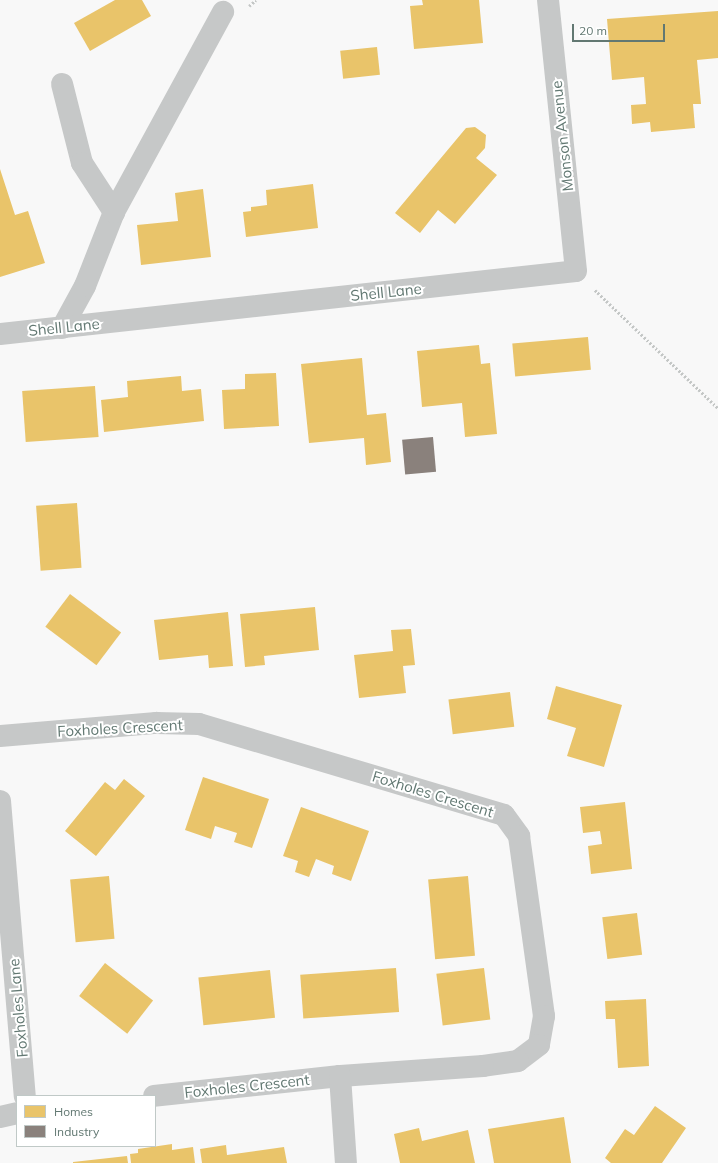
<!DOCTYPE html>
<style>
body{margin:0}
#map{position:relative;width:718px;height:1163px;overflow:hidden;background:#f8f8f8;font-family:Mulish,sans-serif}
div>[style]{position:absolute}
.homes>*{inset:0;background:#e9c46a;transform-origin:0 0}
.industry>*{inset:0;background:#8a817c;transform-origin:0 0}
.path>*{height:2.5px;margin-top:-1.25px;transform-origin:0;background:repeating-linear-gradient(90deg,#c4c7c6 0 2px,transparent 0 4px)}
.minor>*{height:22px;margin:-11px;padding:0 11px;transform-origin:11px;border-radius:11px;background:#c6c8c8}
span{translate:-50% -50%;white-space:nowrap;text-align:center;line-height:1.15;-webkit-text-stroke:4px #fff;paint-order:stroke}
.street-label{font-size:15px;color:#627872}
.legend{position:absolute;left:16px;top:1095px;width:140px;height:52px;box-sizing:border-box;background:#fff;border:1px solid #c0c9c7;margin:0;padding:5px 7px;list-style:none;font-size:12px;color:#627872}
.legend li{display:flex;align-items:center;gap:8px;height:20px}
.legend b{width:20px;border:1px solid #c0c9c7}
.scale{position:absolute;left:572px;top:24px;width:93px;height:18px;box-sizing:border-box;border:2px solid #627872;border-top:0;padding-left:5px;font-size:12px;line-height:14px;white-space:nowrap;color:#627872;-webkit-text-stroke:3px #fff;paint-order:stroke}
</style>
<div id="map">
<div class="homes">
<div style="clip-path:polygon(115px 0,142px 0,151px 16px,90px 51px,74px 23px)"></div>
<div style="clip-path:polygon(422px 0,479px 0,483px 43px,414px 49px,410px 6px,423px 5px)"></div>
<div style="clip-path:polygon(718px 11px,718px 58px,697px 60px,701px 104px,693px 104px,695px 128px,651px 132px,650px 122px,632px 124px,631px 105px,646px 104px,644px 77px,612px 80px,607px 19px)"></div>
<div style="left:377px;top:47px;width:28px;height:37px;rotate:84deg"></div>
<div style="clip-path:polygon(475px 127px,486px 135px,485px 148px,476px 158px,497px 175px,455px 224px,438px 210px,420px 233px,395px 213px,466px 128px)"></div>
<div style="clip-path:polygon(0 169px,15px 215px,28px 211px,45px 263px,0 277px)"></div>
<div style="clip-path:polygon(313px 184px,318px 228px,246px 237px,243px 212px,251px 211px,251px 207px,267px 205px,266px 190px)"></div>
<div style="clip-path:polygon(203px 189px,211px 257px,141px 265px,137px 225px,178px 221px,175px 193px)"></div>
<div style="left:588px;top:337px;width:33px;height:76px;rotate:85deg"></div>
<div style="clip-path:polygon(479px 345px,481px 364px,490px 363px,497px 434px,465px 437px,462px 403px,422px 407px,417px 351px)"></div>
<div style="clip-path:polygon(362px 358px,367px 415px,386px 413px,391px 462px,366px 465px,364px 438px,309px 443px,301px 364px)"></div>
<div style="clip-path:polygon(276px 373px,279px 426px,224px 429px,222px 390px,245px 389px,245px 374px)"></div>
<div style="clip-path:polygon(181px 376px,182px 391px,201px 389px,204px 421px,104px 432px,101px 400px,128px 397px,127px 381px)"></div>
<div style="left:95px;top:386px;width:51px;height:73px;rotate:86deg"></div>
<div style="left:77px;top:503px;width:65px;height:41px;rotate:86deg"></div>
<div style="left:70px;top:594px;width:64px;height:41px;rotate:37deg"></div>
<div style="clip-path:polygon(315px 607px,319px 650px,264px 656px,265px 665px,245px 667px,240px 614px)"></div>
<div style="clip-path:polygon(228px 612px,233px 666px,209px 668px,208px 655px,159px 660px,154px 620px)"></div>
<div style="clip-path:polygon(411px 629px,415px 665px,403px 666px,406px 693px,359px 698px,354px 655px,393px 651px,391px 630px)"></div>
<div style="clip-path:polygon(556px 686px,622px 705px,604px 767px,567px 756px,576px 728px,547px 719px)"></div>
<div style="left:510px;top:692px;width:35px;height:62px;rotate:83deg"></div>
<div style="clip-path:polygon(203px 777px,269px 799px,252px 848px,234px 842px,237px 833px,215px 826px,211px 839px,185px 830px)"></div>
<div style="clip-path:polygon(124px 779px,145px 796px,96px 856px,65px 831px,105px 782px,115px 790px)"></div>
<div style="clip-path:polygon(625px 802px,632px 869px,591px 874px,588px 846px,602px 844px,600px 831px,583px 833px,580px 807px)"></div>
<div style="clip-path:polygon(301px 807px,369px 831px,351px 881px,332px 874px,334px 866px,316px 859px,309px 877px,295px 872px,298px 861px,283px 856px)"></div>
<div style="left:109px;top:876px;width:63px;height:39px;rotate:85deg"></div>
<div style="left:468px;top:876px;width:80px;height:40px;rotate:85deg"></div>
<div style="left:637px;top:913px;width:42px;height:35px;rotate:83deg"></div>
<div style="left:105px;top:963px;width:61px;height:42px;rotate:38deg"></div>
<div style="left:396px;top:968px;width:44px;height:96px;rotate:86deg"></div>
<div style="left:484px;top:968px;width:52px;height:48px;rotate:83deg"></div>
<div style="left:270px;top:970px;width:48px;height:72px;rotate:84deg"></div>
<div style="clip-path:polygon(646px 999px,649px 1066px,618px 1068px,615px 1019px,606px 1019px,605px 1001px)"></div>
<div style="clip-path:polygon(655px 1106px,686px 1128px,662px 1163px,611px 1163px,605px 1158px,625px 1129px,634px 1135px)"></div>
<div style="clip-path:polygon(564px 1117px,571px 1163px,494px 1163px,488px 1129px)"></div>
<div style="clip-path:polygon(419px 1128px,422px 1141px,468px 1130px,475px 1163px,400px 1163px,394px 1134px)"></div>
<div style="clip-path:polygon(172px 1144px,172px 1150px,193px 1147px,195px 1163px,131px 1163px,130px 1154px,138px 1153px,138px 1149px)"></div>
<div style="clip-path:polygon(226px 1145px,227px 1155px,284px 1147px,287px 1163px,202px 1163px,200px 1149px)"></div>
<div style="clip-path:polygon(127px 1156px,128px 1163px,73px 1163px,73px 1162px)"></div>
</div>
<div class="industry">
<div style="left:433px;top:437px;width:35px;height:31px;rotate:85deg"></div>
</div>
<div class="path">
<div style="left:249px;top:6px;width:9px;rotate:-41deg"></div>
<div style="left:595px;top:290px;width:170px;rotate:43.8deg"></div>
</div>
<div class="minor">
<div style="left:62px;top:84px;width:81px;rotate:75.8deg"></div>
<div style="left:82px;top:163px;width:59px;rotate:56.9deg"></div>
<div style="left:62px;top:328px;width:48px;rotate:-61.3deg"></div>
<div style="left:85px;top:286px;width:79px;rotate:-68.6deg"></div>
<div style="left:114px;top:212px;width:228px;rotate:-61.4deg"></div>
<div style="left:0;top:334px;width:579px;rotate:-6.24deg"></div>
<div style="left:576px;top:271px;width:272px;rotate:-95.9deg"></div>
<div style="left:0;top:736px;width:157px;rotate:-4.8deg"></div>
<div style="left:156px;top:723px;width:43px;rotate:1.3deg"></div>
<div style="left:199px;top:724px;width:318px;rotate:16.6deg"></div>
<div style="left:504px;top:815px;width:26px;rotate:54deg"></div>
<div style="left:519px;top:836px;width:182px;rotate:82.1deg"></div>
<div style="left:544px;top:1016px;width:29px;rotate:100deg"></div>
<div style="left:539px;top:1045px;width:26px;rotate:143deg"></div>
<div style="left:518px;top:1061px;width:35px;rotate:172deg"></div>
<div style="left:483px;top:1066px;width:143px;rotate:176deg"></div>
<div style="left:340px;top:1076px;width:187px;rotate:173.9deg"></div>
<div style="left:0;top:801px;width:296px;rotate:85.2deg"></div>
<div style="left:340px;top:1076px;width:87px;rotate:86.1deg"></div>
<div style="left:0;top:1117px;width:17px;rotate:-13deg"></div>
</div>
<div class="street-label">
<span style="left:562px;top:136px;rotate:-96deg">Monson Avenue</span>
<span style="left:386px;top:292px;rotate:-6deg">Shell Lane</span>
<span style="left:64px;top:327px;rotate:-6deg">Shell Lane</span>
<span style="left:120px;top:728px;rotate:-3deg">Foxholes Crescent</span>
<span style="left:433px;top:794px;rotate:17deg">Foxholes Crescent</span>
<span style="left:18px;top:1008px;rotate:-95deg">Foxholes Lane</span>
<span style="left:247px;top:1086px;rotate:-6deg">Foxholes Crescent</span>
</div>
<ul class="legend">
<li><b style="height:11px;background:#e9c46a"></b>Homes</li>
<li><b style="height:11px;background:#8a817c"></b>Industry</li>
</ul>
<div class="scale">20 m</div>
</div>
